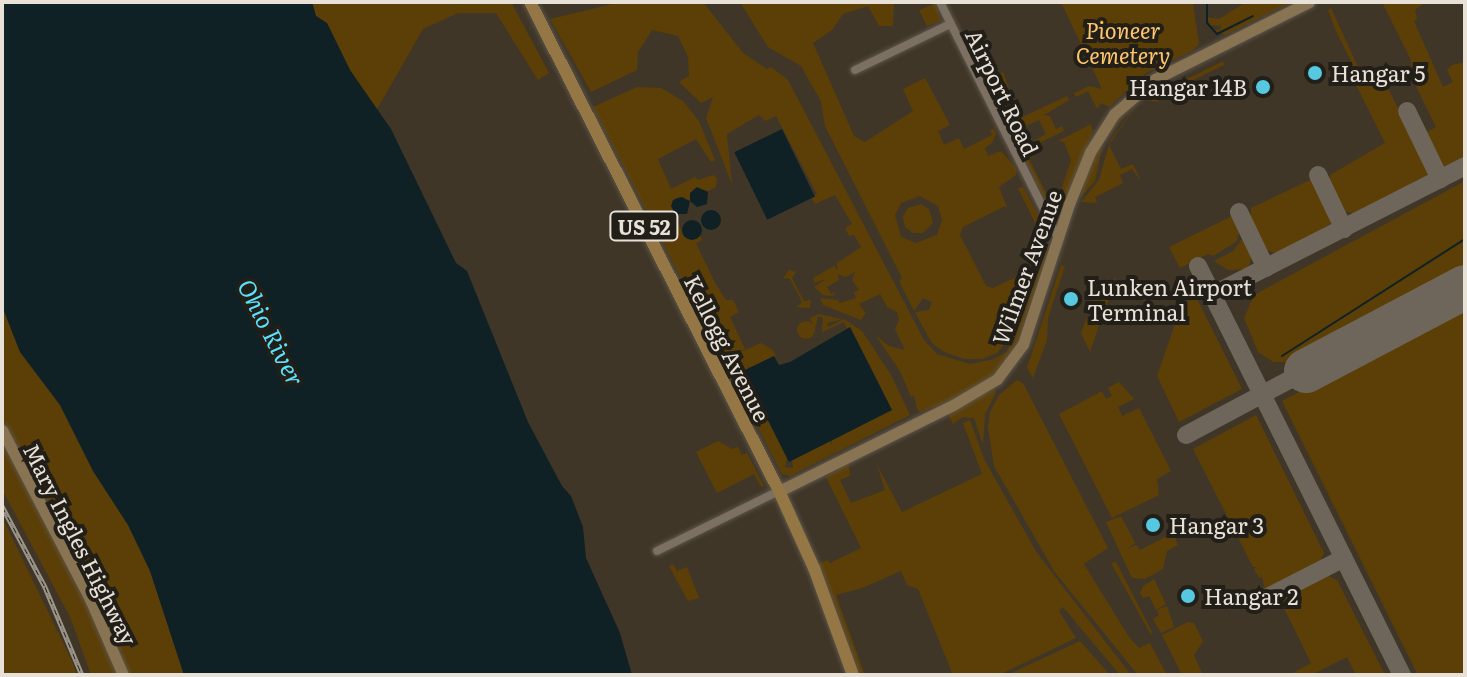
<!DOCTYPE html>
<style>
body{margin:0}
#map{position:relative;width:1467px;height:677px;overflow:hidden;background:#3f3628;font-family:Literata,serif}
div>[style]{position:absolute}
.green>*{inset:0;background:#5c3f06}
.round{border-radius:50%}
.water>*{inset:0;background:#0f2125;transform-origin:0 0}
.stream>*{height:2px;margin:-1px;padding:0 1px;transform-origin:1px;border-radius:1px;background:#0f2125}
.taxiway>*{height:18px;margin:-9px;padding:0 9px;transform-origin:9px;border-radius:9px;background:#6e665a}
.runway>*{height:44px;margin:-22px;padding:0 22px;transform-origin:22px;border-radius:22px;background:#6e665a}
.roads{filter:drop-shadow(0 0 2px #5c5448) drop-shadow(0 0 2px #5c5448)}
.street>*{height:8px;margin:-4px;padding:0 4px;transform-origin:4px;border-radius:4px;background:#7b7061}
.secondary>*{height:11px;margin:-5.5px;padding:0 5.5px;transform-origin:5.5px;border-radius:5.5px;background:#887353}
.primary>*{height:12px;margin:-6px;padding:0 6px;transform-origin:6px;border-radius:6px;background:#957745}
.rail>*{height:5px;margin-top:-2.5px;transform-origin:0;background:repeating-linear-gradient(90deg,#221e18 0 6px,#9d968b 0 12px);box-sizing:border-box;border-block:2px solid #9d968b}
.dots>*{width:22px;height:22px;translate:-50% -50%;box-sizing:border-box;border:4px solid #221e18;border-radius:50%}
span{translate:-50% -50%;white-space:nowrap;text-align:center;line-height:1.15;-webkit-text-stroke:8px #221e18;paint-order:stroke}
.shield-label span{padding:2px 6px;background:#221e18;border:2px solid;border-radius:6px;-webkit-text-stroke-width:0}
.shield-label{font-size:20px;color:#e7e1d8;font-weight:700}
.park-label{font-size:22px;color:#fec76f;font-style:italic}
.poi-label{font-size:22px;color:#e7e1d8}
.left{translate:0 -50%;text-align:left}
.right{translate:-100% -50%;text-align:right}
.street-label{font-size:22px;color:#e7e1d8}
.water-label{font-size:24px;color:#59e2fe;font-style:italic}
.frame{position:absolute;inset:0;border:4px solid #e7e1d8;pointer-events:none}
</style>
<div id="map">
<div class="green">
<div style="clip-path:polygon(312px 2px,511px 2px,549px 73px,538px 80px,496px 13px,458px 13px,423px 29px,376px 111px,350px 70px,327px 23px,316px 16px)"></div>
<div style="clip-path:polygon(621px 2px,703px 2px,743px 53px,767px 69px,771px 67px,788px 80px,924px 340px,937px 354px,970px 364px,994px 359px,1006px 352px,1015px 337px,1045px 250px,1049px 251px,1018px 342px,994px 375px,949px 401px,920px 412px,917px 409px,914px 396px,911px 397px,900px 371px,876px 336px,889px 346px,905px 350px,895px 329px,899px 320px,897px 312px,887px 307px,880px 294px,859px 304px,866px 313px,861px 320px,823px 305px,820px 298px,838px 300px,840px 303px,856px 298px,854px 292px,859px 290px,852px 280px,855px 272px,846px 277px,837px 274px,839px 280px,827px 287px,831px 294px,835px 292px,833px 296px,823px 295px,814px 287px,826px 279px,811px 284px,815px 282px,813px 278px,834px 266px,838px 271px,837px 263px,861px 247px,854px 235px,849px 236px,845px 228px,852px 224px,835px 195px,815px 204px,812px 198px,817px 194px,776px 116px,765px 121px,759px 115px,727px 134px,732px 184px,706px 118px,713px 97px,701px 103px,679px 82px,689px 76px,688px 57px,678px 36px,652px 30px,638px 52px,637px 70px,591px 92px,550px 19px)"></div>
<div style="clip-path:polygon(evenodd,740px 2px,894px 2px,893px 26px,879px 26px,868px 6px,843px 14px,832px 30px,813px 43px,854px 136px,865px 142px,913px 111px,903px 89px,925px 78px,950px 125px,938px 131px,944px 145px,959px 138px,964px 149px,992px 135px,990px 130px,994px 129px,996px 134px,992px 143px,985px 148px,988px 156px,1001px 151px,1016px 168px,1016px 175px,999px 187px,1008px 210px,1005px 206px,963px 227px,960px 235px,986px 286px,993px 288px,1025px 273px,1030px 282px,1010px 337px,997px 353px,982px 359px,964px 359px,944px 352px,931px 342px,915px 312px,929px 310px,932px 302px,923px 298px,914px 311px,899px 281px,902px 278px,825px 126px,821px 101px,810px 82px,801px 66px,768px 47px,740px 2px,920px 196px,938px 206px,942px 220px,937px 235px,916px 243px,901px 237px,895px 215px,901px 203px,920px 196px)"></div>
<div style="clip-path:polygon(1061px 2px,1193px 2px,1199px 44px,1192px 51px,1146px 73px,1109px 107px,1101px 103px,1097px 109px,1088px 91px,1076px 97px,1074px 93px,1089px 86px,1102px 89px)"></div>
<div style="clip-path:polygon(1246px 2px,1292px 2px,1225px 35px,1212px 30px,1220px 30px,1221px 26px,1210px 25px,1207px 17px,1219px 19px)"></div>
<div style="clip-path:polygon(1382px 2px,1426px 2px,1415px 10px,1417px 19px,1414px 21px,1443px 87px,1453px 82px,1447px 70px,1452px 65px,1465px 62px,1465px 156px,1445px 166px,1439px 165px,1412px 108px,1414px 105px,1427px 132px,1436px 127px,1411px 76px,1411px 60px)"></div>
<div style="clip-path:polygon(936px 3px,941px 21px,927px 26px,919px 10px)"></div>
<div style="clip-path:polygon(1331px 8px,1365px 82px,1376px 78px,1390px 92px,1428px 170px,1427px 176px,1355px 214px,1344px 211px,1329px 182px,1330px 175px,1385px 143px,1357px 87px,1359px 77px,1335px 29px,1328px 10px)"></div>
<div style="clip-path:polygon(1223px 61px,1224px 65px,1157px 98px,1159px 102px,1145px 100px)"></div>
<div style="clip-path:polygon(1003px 72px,1009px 88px,994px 97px,986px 80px)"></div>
<div style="clip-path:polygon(637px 87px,661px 88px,683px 101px,699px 121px,715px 160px,711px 162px,696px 139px,658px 159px,671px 189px,695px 177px,698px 180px,713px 175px,717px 178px,716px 187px,708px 191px,694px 188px,689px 202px,684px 197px,675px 198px,673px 212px,684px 236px,690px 239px,700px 235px,702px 240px,696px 243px,715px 283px,726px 300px,733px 300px,739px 312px,730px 317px,745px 349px,736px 354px,761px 343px,773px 350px,777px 359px,774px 356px,750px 368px,747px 364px,749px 369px,743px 372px,787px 458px,785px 467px,793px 468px,792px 460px,830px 441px,832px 445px,832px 440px,892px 410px,850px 327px,847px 329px,844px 322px,822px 332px,823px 318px,818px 316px,815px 329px,810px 318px,818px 314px,842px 319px,827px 323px,828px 327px,844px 319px,862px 331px,891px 375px,910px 415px,790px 476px,782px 474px,593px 107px)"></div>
<div style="clip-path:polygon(1067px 96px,1069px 100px,1044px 115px,1050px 116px,1056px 129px,1062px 126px,1064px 131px,1037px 144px,1035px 140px,1046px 134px,1039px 120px,1015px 131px,1014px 137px,1005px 120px,1009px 118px,1012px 122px)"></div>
<div style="clip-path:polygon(1139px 102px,1109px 145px,1121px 169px,1133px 164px,1141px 181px,1132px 169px,1120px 175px,1123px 183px,1095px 197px,1097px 203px,1081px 202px,1099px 180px,1110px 141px)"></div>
<div style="clip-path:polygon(1129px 108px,1103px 144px,1095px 181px,1080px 198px,1092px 156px,1113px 121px)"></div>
<div style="clip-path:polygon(1091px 124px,1093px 131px,1062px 212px,1051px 211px,1023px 157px,1032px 154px,1034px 156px,1029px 159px,1050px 201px,1058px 199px,1071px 160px,1064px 142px,1058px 141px)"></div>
<div style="clip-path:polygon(1310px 180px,1327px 205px,1332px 223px,1279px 254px,1266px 250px,1251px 220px,1251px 208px)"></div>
<div style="clip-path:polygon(1465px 181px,1465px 270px,1292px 362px,1273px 362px,1258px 352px,1244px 318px,1254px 295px)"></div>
<div style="clip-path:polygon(1023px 187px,1049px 235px,1043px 239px,1018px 188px)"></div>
<div style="clip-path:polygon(921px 204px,929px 209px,933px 223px,923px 233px,913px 233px,905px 227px,903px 217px,908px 208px)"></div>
<div style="clip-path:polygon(1232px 216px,1240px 232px,1236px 242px,1213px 256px,1208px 254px,1180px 268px,1169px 247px)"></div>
<div style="clip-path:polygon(1243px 238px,1252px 256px,1248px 269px,1228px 270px,1214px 261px,1233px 251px)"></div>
<div style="clip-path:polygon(1061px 265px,1065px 266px,1048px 318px,1047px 340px,1033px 378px,1027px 368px)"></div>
<div style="clip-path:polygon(789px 270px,796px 272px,792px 278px,804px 301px,811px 300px,810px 308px,797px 307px,802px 302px,790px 279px,783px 278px)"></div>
<div style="clip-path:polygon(1116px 278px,1105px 310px,1092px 301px,1097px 288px)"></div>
<div style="clip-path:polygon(1196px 297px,1242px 389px,1179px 422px,1157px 376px,1182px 304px)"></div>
<div style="clip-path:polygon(1465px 304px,1465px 675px,1418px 675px,1282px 401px)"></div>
<div style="clip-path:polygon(2px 306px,20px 352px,60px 405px,93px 471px,128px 525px,150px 571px,184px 675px,126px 675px,2px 421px)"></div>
<div style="clip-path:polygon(1087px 317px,1102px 317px,1090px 352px,1081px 333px)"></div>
<div class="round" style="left:797px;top:321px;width:18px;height:18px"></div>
<div style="clip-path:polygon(1017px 380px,1023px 383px,1108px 548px,1084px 564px,1129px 637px,1139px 648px,1150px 643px,1167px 675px,1138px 675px,1054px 571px,994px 466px,988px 427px,990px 412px,999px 395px)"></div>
<div style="clip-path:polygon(1119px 382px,1134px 399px,1118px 407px,1122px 416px,1139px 408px,1171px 471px,1157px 479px,1159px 495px,1112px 518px,1059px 414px,1102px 391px,1106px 399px,1112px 396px,1108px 388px)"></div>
<div style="clip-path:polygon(994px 389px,996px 393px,985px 414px,983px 445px,974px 418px,963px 417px,953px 424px,948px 414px)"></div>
<div style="clip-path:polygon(1256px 415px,1324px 553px,1319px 563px,1265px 590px,1262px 577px,1259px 578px,1254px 569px,1257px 567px,1253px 567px,1193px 449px)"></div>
<div style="clip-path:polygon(970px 420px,984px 459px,1037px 553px,1131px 675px,1120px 675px,1063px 607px,1059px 611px,1076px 638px,999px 675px,953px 675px,918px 589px,907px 585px,901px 571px,862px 588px,836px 595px,865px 675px,859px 672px,819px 563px,828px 560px,830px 563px,861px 548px,826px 477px,849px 463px,850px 476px,840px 480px,851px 503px,885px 490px,877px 465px,902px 512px,982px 474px,963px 423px)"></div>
<div style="clip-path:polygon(2px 439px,79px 589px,119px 675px,91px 675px,71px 619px,2px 489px)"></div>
<div style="clip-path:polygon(718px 441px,732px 449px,738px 447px,742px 455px,747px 453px,764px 486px,761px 487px,754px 474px,717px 493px,696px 452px)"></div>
<div style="clip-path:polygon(1121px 516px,1135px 543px,1127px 549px,1136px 545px,1140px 550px,1173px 533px,1178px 545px,1167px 551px,1163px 569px,1145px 579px,1132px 578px,1106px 522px)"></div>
<div style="clip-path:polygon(2px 517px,72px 661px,77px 675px,2px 675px)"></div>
<div style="clip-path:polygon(1116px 562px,1152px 632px,1151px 635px,1111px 563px)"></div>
<div style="clip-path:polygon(673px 564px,677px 571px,687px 567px,699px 598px,688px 601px,669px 566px)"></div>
<div style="clip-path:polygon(1326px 575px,1337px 580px,1385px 675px,1356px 675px,1347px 657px,1311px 675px,1289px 675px,1311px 663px,1282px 604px,1273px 608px,1271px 603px)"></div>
<div style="clip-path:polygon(1154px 579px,1166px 604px,1156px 610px,1149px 596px,1143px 598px,1140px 593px,1143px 586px)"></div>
<div style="clip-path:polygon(1167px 606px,1174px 627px,1161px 633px,1153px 619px,1159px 616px,1157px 610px)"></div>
<div style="clip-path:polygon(1188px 622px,1194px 623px,1203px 641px,1194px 655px,1202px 673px,1198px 675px,1182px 675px,1162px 635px)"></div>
<div style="clip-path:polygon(1080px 641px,1110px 675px,1007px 675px)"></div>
</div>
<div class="water">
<div style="clip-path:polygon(2px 2px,312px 2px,316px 16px,327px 23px,350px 70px,391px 129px,456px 263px,467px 271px,528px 422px,562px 486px,571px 496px,583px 527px,586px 558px,620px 633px,632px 675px,184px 675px,150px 571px,128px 525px,93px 471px,60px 405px,20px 352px,2px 306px)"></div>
<div style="left:782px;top:129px;width:75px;height:53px;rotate:64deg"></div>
<div style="clip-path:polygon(697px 187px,708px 192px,707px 204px,697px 207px,690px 201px,687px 214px,675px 214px,671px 206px,673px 200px,681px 197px,690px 201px,690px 193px)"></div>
<div class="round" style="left:701px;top:210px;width:20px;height:20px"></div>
<div class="round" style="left:682px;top:220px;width:20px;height:20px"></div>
<div style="clip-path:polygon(850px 327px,892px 410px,789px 462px,743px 371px,774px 356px,779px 365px,790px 362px)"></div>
</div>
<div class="stream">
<div style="left:1207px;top:2px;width:21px;rotate:90deg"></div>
<div style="left:1207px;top:23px;width:15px;rotate:48deg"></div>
<div style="left:1217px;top:34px;width:40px;rotate:-26.6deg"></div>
<div style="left:1282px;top:356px;width:217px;rotate:-32.6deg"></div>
</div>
<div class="taxiway">
<div style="left:1407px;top:111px;width:76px;rotate:64.1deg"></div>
<div style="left:1318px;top:175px;width:60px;rotate:64.3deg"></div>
<div style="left:1239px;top:212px;width:62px;rotate:64.3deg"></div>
<div style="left:1198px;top:266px;width:457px;rotate:63.5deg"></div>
<div style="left:1212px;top:295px;width:284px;rotate:-27deg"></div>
<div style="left:1186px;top:435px;width:136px;rotate:-28.1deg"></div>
<div style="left:1268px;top:597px;width:85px;rotate:-27.2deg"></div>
</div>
<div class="runway">
<div style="left:1306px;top:371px;width:180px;rotate:-27.8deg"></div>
</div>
<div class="roads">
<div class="street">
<div style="left:940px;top:2px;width:264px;rotate:63.4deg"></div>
<div style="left:855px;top:70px;width:106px;rotate:-25.8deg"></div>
<div style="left:657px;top:551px;width:136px;rotate:-26.2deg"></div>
</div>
<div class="secondary">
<div style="left:2px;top:430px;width:191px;rotate:62.5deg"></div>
<div style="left:90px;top:599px;width:83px;rotate:66.5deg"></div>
<div style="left:779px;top:491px;width:194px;rotate:-26.3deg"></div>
<div style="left:953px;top:405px;width:51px;rotate:-30.6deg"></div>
<div style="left:997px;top:379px;width:44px;rotate:-53.4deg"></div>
<div style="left:1023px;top:344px;width:147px;rotate:-71.8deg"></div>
<div style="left:1069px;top:204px;width:56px;rotate:-68deg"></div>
<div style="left:1090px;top:152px;width:45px;rotate:-57.7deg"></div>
<div style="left:1114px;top:114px;width:54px;rotate:-40.5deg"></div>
<div style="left:1155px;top:79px;width:172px;rotate:-26.6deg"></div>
</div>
<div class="primary">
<div style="left:530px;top:2px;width:549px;rotate:63.01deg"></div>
<div style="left:779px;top:491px;width:85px;rotate:65.6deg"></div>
<div style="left:814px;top:568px;width:114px;rotate:70deg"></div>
</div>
</div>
<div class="rail">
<div style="left:2px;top:506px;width:92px;rotate:62deg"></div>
<div style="left:45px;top:587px;width:95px;rotate:67.2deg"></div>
</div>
<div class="dots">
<div style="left:1315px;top:73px;background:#56c9e1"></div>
<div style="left:1263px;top:87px;background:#56c9e1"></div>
<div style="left:1071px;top:299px;background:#56c9e1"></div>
<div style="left:1153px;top:525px;background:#56c9e1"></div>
<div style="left:1188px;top:596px;background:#56c9e1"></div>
</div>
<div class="shield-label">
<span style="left:644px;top:226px">US 52</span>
</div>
<div class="park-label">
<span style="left:1123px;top:42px">Pioneer<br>Cemetery</span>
</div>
<div class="poi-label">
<span class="left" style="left:1331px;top:73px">Hangar 5</span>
<span class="right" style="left:1247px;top:87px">Hangar 14B</span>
<span class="left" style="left:1087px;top:299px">Lunken Airport<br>Terminal</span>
<span class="left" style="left:1169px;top:525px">Hangar 3</span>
<span class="left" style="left:1204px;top:596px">Hangar 2</span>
</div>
<div class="street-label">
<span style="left:1003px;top:92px;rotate:64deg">Airport Road</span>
<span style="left:1026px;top:267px;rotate:-70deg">Wilmer Avenue</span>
<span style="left:728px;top:348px;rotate:63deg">Kellogg Avenue</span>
<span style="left:81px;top:544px;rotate:63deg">Mary Ingles Highway</span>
</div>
<div class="water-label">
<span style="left:272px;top:332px;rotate:63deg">Ohio River</span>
</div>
<div class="frame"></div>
</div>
